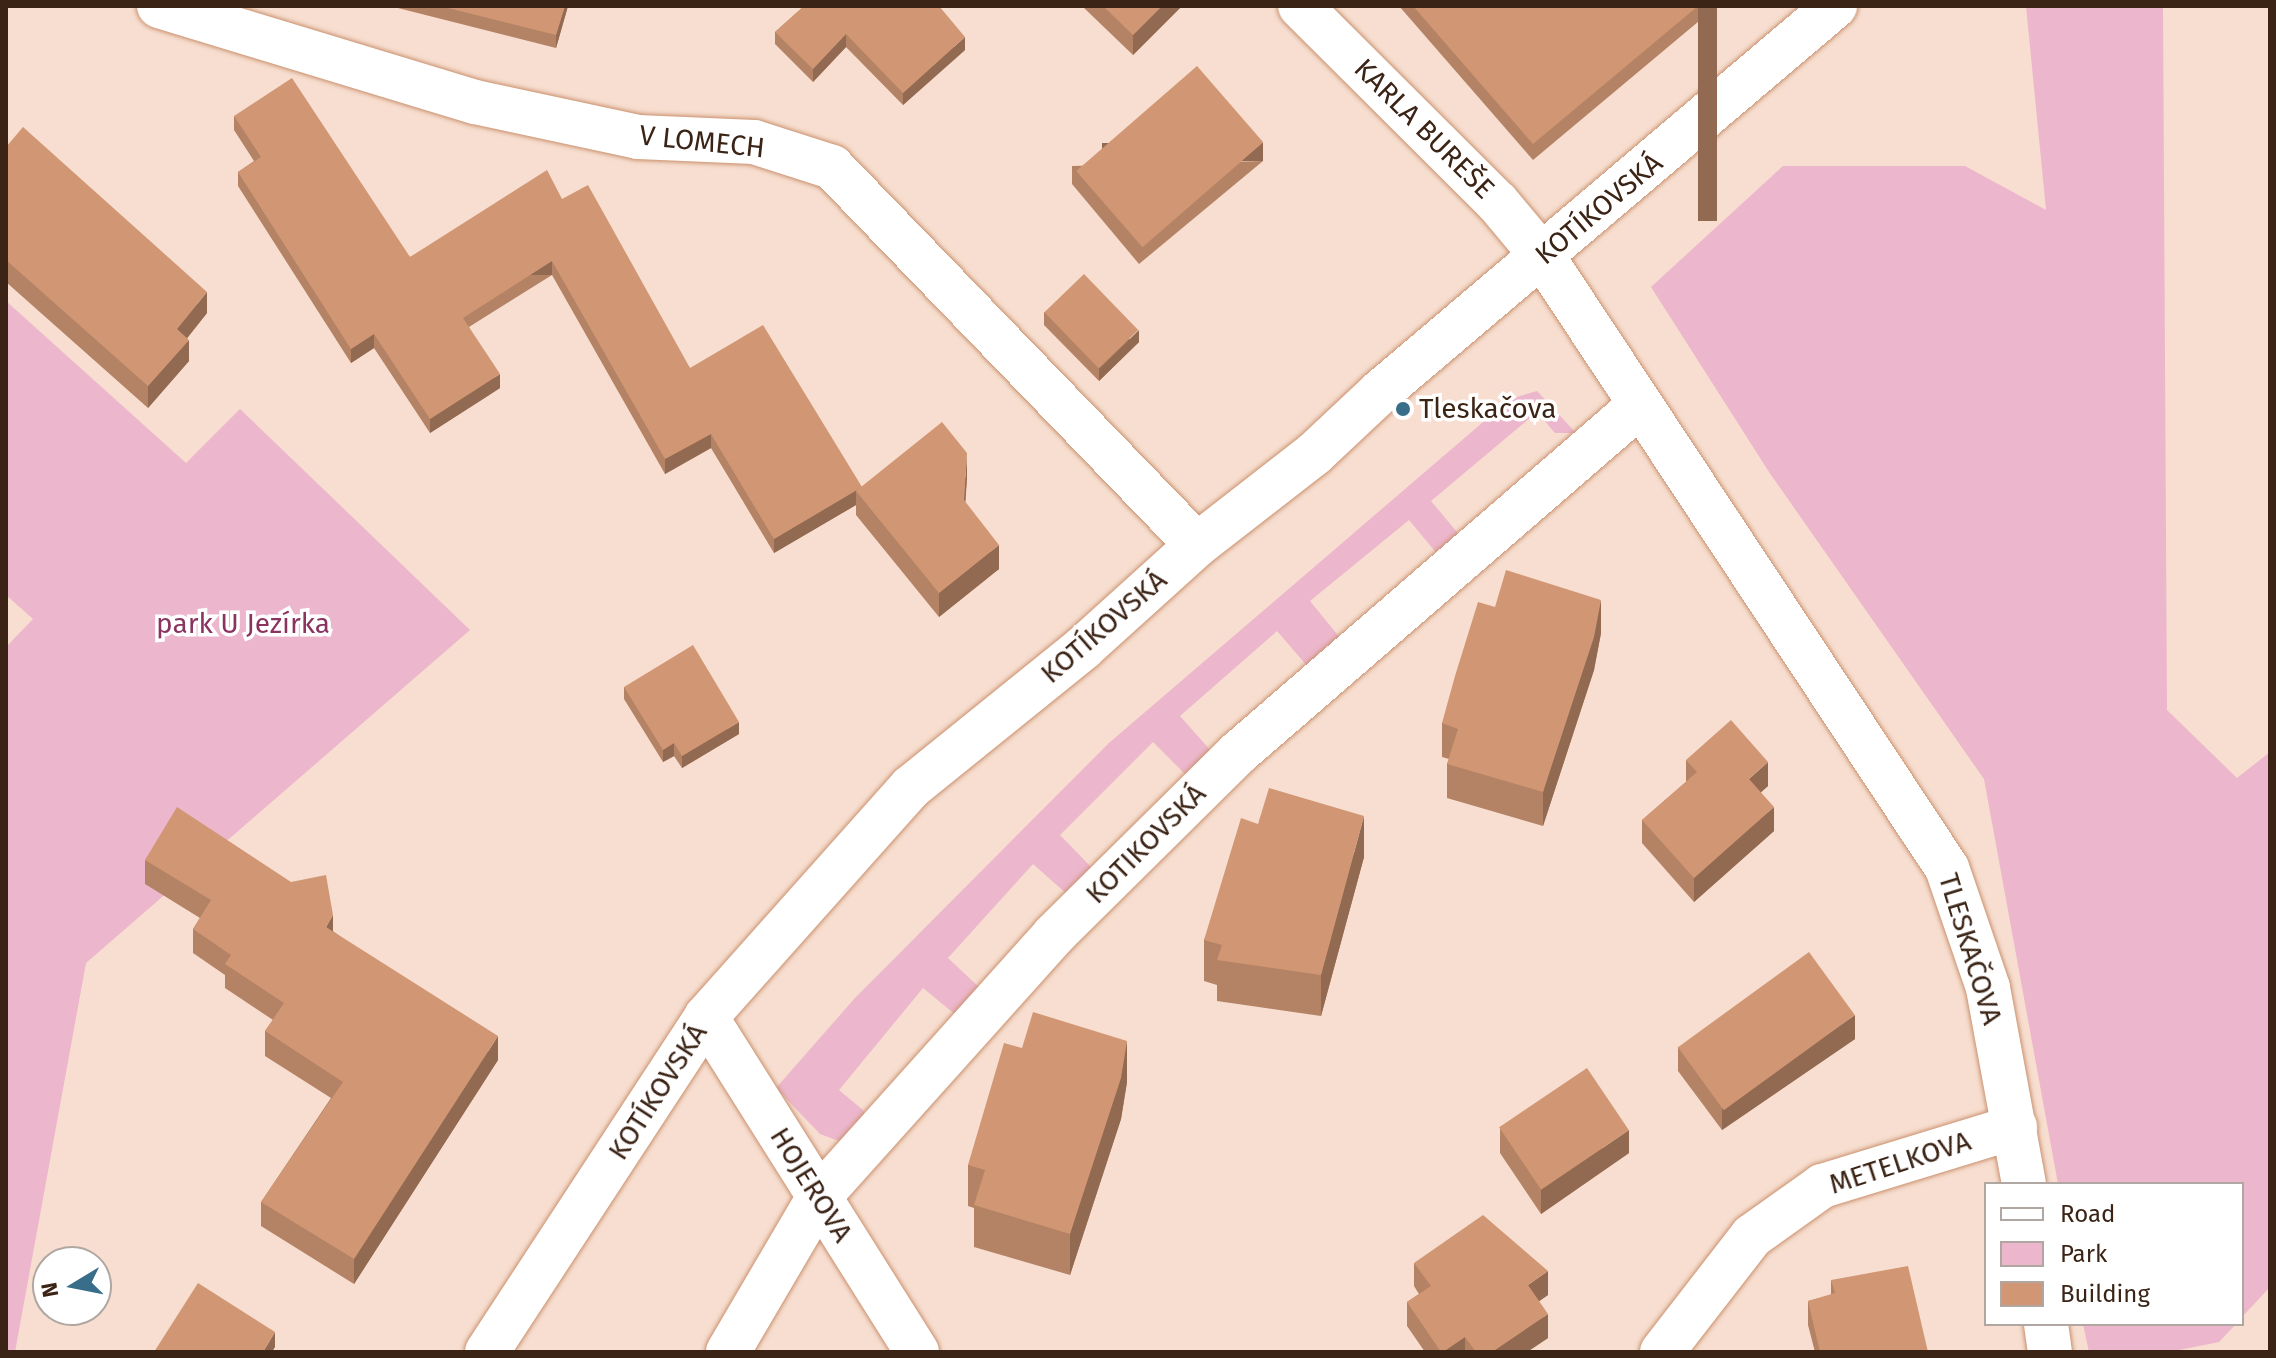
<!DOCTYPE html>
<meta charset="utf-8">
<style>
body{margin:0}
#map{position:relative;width:2276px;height:1358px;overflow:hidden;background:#f7ded0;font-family:"Fira Sans",sans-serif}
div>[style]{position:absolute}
.green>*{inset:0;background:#ecb6cc}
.roads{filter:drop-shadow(0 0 2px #ca916e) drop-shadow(0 0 2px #ca916e)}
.street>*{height:44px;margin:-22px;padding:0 22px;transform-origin:22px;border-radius:22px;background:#fff}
.wall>*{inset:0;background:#b48264}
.shaded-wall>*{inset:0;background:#926a51;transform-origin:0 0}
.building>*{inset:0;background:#d19774;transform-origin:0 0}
.dots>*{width:22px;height:22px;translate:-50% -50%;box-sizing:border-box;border:4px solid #fff;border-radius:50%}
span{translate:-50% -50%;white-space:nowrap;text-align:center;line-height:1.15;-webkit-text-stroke:7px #fff;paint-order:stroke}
.street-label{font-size:28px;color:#3b2416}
.poi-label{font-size:28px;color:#3b2416}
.left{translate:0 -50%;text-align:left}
.park-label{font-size:28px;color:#8a335e}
.frame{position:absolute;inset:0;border:8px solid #3b2416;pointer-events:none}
.legend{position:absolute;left:1984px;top:1182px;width:260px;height:144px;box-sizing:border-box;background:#fff;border:2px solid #b1a7a2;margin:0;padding:10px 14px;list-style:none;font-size:24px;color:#3b2416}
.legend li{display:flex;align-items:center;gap:16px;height:40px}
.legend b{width:40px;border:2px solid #b1a7a2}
.north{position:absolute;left:32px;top:1246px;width:80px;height:80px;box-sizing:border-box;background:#fff;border:2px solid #b1a7a2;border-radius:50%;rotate:260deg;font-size:22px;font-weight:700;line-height:32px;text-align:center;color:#3b2416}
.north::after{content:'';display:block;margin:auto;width:28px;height:36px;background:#386e89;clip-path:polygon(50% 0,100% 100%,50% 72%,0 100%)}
</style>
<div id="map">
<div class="green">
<div style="clip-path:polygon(2026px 6px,2163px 6px,2167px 710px,2237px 778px,2270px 752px,2270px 1287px,2242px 1317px,2242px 1184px,2058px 1184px,1984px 779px,1769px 472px,1651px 287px,1783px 166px,1965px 166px,2046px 210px)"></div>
<div style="clip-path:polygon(6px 301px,186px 463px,240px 409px,470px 630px,86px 963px,15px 1352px,6px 1352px,6px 647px,33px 619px,6px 595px)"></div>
<div style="clip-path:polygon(1537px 391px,1576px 433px,1555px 433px,1537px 412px,1431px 501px,1462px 538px,1439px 556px,1409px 520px,1310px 601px,1341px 639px,1308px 667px,1277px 631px,1180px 716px,1212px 752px,1187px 776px,1153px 742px,1060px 835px,1093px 869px,1068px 895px,1033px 864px,948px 958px,982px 990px,957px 1016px,923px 988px,839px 1090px,863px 1110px,868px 1123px,847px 1144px,820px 1134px,776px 1088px,855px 998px,1109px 743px,1510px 399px)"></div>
<div style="clip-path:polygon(2083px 1324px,2236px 1324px,2219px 1342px,2169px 1352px,2089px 1352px)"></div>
</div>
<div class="roads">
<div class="street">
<div style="left:159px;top:6px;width:330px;rotate:16.9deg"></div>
<div style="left:475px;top:102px;width:167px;rotate:12.1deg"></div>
<div style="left:638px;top:137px;width:116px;rotate:2.5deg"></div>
<div style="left:754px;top:142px;width:82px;rotate:17.8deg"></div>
<div style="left:832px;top:167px;width:525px;rotate:46deg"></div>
<div style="left:1300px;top:6px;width:278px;rotate:44.9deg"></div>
<div style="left:1497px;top:202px;width:72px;rotate:50.1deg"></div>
<div style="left:1543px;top:257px;width:732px;rotate:56.53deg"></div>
<div style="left:1947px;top:868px;width:127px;rotate:71.1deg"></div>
<div style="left:1988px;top:988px;width:199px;rotate:79.6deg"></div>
<div style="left:706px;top:1017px;width:396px;rotate:57.8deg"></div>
<div style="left:2046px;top:1324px;width:28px;rotate:82deg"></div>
<div style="left:487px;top:1352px;width:400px;rotate:-56.8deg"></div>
<div style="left:706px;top:1017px;width:308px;rotate:-48.3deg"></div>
<div style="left:911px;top:787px;width:221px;rotate:-38.9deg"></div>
<div style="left:1083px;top:648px;width:154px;rotate:-42.1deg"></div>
<div style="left:1197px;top:545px;width:148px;rotate:-37.9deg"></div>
<div style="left:1314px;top:454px;width:91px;rotate:-43.2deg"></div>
<div style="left:1380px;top:392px;width:597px;rotate:-40.31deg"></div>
<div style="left:728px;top:1352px;width:180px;rotate:-59.6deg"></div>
<div style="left:819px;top:1197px;width:352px;rotate:-48.1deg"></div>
<div style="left:1054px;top:935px;width:259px;rotate:-44.7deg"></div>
<div style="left:1238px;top:753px;width:532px;rotate:-40.88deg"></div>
<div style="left:1662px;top:1352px;width:147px;rotate:-52.2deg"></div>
<div style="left:1752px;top:1236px;width:86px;rotate:-35.5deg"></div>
<div style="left:1822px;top:1186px;width:202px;rotate:-17deg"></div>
</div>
</div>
<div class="wall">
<div style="clip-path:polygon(390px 6px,568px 6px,556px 48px)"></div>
<div style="clip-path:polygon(804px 6px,965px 50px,903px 105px,846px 47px,813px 82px,775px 44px,775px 32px)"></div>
<div style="clip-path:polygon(1082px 6px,1182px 6px,1133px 55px)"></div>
<div style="clip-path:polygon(1399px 6px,1717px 6px,1533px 160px)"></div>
<div style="clip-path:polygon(234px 116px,410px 257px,562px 199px,690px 368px,862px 487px,967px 477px,965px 502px,999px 569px,939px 617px,856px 515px,856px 505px,774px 553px,711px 448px,665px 474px,552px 275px,469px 327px,500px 388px,430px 433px,374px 348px,351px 363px,238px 186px,238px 172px,254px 161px,234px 130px)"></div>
<div style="clip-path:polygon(6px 147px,207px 313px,187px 338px,189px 361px,148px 408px,6px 282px)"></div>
<div style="clip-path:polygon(1263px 161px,1139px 264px,1072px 184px,1072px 166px)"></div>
<div style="clip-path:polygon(1044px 312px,1139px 342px,1099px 381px,1044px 325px)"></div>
<div style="clip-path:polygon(1601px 633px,1594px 670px,1543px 826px,1447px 798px,1447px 764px,1449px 759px,1442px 757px,1442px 723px)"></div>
<div style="clip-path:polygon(624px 687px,739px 734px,682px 768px,674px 756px,663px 762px,624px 699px)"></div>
<div style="clip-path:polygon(1686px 760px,1768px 786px,1761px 792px,1774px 831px,1694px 902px,1642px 843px,1642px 820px,1686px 782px)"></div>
<div style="clip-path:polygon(1258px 824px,1364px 857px,1321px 1016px,1217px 1001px,1217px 985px,1204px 981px,1204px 940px)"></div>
<div style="clip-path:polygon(145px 860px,333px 931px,498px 1060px,354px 1284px,261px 1226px,261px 1202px,331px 1098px,265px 1056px,265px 1031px,273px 1020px,225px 988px,225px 975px,193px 953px,193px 929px,200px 918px,145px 884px)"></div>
<div style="clip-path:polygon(1855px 1039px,1722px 1130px,1678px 1071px,1678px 1047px)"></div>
<div style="clip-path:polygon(1127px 1082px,1121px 1119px,1070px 1275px,974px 1247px,974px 1208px,968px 1206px,968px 1165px)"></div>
<div style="clip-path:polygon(1500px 1129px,1629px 1153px,1541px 1214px,1500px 1153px)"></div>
<div style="clip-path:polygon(1414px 1263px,1548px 1295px,1539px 1301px,1548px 1338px,1527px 1352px,1425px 1352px,1407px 1326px,1407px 1302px,1419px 1294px,1414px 1286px)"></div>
<div style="clip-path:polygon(1831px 1280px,1928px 1352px,1815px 1352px,1808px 1325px,1808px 1301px,1831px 1295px)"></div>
</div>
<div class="shaded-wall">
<div style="clip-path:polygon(565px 6px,568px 6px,556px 48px,556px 35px)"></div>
<div style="clip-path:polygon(1162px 6px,1182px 6px,1133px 55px,1133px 35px)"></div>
<div style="left:1698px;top:6px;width:19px;height:215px"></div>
<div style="clip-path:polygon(846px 34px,846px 47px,813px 82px,813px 69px)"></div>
<div style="clip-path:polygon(965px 37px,965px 50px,903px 105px,903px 93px)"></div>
<div style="left:1263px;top:143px;width:18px;height:161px;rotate:90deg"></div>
<div style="left:552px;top:261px;width:14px;height:106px;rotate:90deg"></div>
<div style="clip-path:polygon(207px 292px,207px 313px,177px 351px,177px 329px)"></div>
<div style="clip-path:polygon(1139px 330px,1139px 342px,1099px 381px,1099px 369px)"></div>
<div style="clip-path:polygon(374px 334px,374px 348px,351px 363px,351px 349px)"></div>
<div style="clip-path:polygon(189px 340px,189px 361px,148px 408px,148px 386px)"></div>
<div style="clip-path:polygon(500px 374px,500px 388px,430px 433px,430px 419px)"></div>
<div style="clip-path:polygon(711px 434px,711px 448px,665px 474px,665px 459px)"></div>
<div style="clip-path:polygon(967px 453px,967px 477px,964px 524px,964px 500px)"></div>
<div style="clip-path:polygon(862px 487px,856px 491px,856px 505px,774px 553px,774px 539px)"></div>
<div style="clip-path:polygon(999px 545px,999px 569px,939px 617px,939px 593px)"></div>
<div style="clip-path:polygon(1601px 600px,1601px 633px,1594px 670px,1543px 826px,1543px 792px)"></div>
<div style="clip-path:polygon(739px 722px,739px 734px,682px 768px,682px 756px)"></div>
<div style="clip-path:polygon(674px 743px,674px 756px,663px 762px,663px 750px)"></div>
<div style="clip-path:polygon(1768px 762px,1768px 786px,1749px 803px,1749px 779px)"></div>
<div style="clip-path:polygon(1774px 807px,1774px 831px,1694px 902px,1694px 878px)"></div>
<div style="clip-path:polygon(1364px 816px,1364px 857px,1321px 1016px,1321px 975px)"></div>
<div style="clip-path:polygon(333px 915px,333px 939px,326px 927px)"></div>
<div style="clip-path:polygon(1855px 1015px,1855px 1039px,1722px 1130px,1722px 1107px)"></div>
<div style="clip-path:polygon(498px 1036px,498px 1060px,354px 1284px,354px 1259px)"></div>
<div style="clip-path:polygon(1127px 1041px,1127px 1082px,1121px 1119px,1070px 1275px,1070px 1234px)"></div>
<div style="clip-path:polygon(1629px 1130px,1629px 1153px,1541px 1214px,1541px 1190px)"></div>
<div style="clip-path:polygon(1548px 1271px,1548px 1295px,1528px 1309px,1528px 1285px)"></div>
<div style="clip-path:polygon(1548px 1314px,1548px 1338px,1527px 1352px,1492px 1352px)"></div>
<div style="clip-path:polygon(275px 1332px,275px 1347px,272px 1352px,263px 1352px)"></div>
<div style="clip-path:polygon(1465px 1337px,1465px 1352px,1443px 1352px)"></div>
</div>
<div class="building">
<div style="clip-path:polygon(440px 6px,565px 6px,556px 35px)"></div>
<div style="clip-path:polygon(804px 6px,939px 6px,965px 37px,903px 93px,846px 34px,813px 69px,775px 32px)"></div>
<div style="clip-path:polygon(1103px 6px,1162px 6px,1133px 35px)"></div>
<div style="clip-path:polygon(1413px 6px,1698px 6px,1533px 144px)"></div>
<div style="left:1197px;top:66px;width:101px;height:160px;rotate:49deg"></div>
<div style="clip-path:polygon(292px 78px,410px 257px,547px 170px,562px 199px,588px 185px,690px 368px,763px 325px,862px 487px,774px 539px,711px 434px,665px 459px,552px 261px,463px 318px,500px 374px,430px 419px,374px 334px,351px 349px,238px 172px,261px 157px,234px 116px)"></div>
<div style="clip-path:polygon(23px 127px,207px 292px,177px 329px,189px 340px,148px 386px,6px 260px,6px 147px)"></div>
<div style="left:1084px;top:274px;width:78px;height:55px;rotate:46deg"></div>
<div style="clip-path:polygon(942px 422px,967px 453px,964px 500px,999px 545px,939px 593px,856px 491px)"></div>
<div style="clip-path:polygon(1506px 570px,1601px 600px,1594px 637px,1543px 792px,1447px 764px,1458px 729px,1442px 723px,1455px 676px,1478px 602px,1495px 607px)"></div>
<div style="clip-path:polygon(693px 645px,739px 722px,682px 756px,674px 743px,663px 750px,624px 687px)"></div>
<div style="clip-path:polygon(1731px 720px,1768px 762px,1749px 779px,1774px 807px,1694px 878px,1642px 820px,1697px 772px,1686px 760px)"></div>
<div style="clip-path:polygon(1269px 788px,1364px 816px,1321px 975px,1217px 960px,1222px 945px,1204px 940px,1241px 818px,1258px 824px)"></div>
<div style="clip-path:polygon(177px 807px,291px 882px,326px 875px,333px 915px,326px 927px,498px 1036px,354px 1259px,261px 1202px,343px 1082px,265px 1031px,284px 1003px,225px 964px,231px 955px,193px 929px,211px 900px,145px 860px)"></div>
<div style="left:1809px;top:952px;width:78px;height:162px;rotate:54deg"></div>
<div style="clip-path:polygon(1033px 1012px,1127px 1041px,1121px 1078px,1070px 1234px,974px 1205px,985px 1170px,968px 1165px,1004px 1043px,1022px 1048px)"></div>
<div style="left:1587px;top:1068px;width:75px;height:106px;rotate:56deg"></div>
<div style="clip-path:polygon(1483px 1215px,1548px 1271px,1528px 1285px,1548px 1314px,1492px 1352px,1476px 1352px,1465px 1337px,1443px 1352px,1441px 1352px,1407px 1302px,1431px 1286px,1414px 1263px)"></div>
<div style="clip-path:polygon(1908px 1266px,1928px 1352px,1848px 1352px,1848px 1350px,1839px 1352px,1820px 1352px,1808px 1301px,1835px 1293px,1831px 1280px)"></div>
<div style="clip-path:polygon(198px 1283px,275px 1332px,263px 1352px,154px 1352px)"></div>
</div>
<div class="dots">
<div style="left:1403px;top:409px;background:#386e89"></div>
</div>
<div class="street-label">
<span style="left:1424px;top:129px;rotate:45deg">KARLA BUREŠE</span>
<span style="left:702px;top:142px;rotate:6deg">V LOMECH</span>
<span style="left:1599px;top:209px;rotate:-40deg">KOTÍKOVSKÁ</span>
<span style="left:1104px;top:627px;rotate:-41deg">KOTÍKOVSKÁ</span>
<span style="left:1146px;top:844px;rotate:-45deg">KOTIKOVSKÁ</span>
<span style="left:1970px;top:949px;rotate:73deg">TLESKAČOVA</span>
<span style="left:658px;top:1092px;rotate:-57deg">KOTÍKOVSKÁ</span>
<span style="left:1900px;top:1163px;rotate:-18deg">METELKOVA</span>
<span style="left:811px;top:1185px;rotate:58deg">HOJEROVA</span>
</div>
<div class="poi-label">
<span class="left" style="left:1419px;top:409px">Tleskačova</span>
</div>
<div class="park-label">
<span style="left:243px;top:624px">park U Jezírka</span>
</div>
<div class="frame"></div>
<ul class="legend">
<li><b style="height:10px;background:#fff"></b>Road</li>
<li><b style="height:22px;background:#ecb6cc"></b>Park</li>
<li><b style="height:22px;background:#d19774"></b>Building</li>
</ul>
<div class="north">N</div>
</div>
